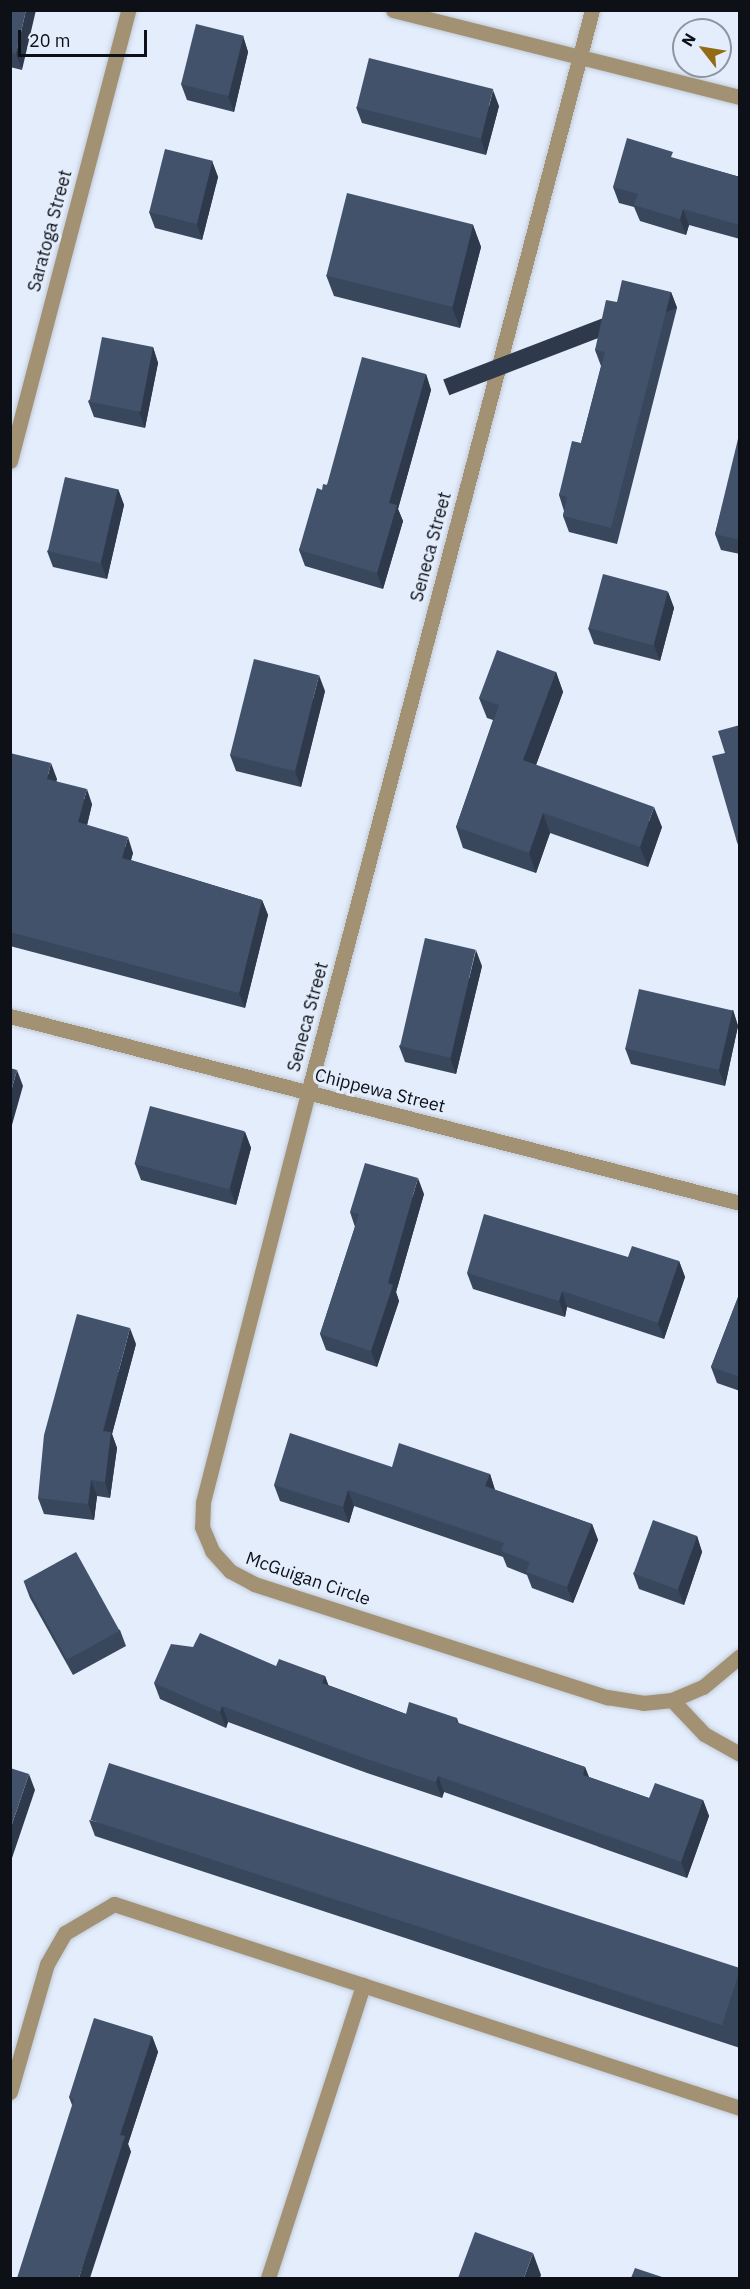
<!DOCTYPE html>
<style>
body{margin:0}
#map{position:relative;width:750px;height:2289px;overflow:hidden;background:#e3edfc;font-family:"IBM Plex Sans",sans-serif}
div>[style]{position:absolute}
.roads{filter:drop-shadow(0 0 2px #c1cad7) drop-shadow(0 0 2px #c1cad7)}
.minor>*{height:15px;margin:-7.5px;padding:0 7.5px;transform-origin:7.5px;border-radius:7.5px;background:#a39173}
.wall>*{inset:0;background:#39475c}
.shaded-wall>*{inset:0;background:#2e394b;transform-origin:0 0}
.building>*{inset:0;background:#42526b;transform-origin:0 0}
span{translate:-50% -50%;white-space:nowrap;text-align:center;line-height:1.15;-webkit-text-stroke:6px #e3edfc;paint-order:stroke}
.street-label{font-size:18px;color:#0d1117}
.frame{position:absolute;inset:0;border:12px solid #0d1117;pointer-events:none}
.north{position:absolute;left:672px;top:18px;width:60px;height:60px;box-sizing:border-box;background:#e3edfc;border:2px solid #8d95a0;border-radius:50%;rotate:301deg;font-size:16px;font-weight:700;line-height:24px;text-align:center;color:#0d1117}
.north::after{content:'';display:block;margin:auto;width:21px;height:27px;background:#936b14;clip-path:polygon(50% 0,100% 100%,50% 72%,0 100%)}
.scale{position:absolute;left:18px;top:30px;width:129px;height:27px;box-sizing:border-box;border:3px solid #0d1117;border-top:0;padding-left:8px;font-size:18px;line-height:21px;white-space:nowrap;color:#0d1117;-webkit-text-stroke:4px #e3edfc;paint-order:stroke}
</style>
<div id="map">
<div class="roads">
<div class="minor">
<div style="left:393px;top:10px;width:358px;rotate:14.1deg"></div>
<div style="left:592px;top:10px;width:1120px;rotate:104.69deg"></div>
<div style="left:308px;top:1093px;width:422px;rotate:104.4deg"></div>
<div style="left:203px;top:1502px;width:25px;rotate:92deg"></div>
<div style="left:202px;top:1527px;width:26px;rotate:67deg"></div>
<div style="left:212px;top:1551px;width:27px;rotate:48deg"></div>
<div style="left:230px;top:1571px;width:27px;rotate:28deg"></div>
<div style="left:254px;top:1584px;width:371px;rotate:17.8deg"></div>
<div style="left:607px;top:1697px;width:36px;rotate:9deg"></div>
<div style="left:643px;top:1703px;width:29px;rotate:-6deg"></div>
<div style="left:672px;top:1700px;width:34px;rotate:-23deg"></div>
<div style="left:703px;top:1687px;width:48px;rotate:-40deg"></div>
<div style="left:10px;top:461px;width:466px;rotate:-75.3deg"></div>
<div style="left:10px;top:1016px;width:754px;rotate:14.37deg"></div>
<div style="left:672px;top:1700px;width:47px;rotate:46.7deg"></div>
<div style="left:704px;top:1734px;width:41px;rotate:29.1deg"></div>
<div style="left:10px;top:2092px;width:133px;rotate:-73.9deg"></div>
<div style="left:47px;top:1964px;width:36px;rotate:-60deg"></div>
<div style="left:65px;top:1933px;width:57px;rotate:-30.6deg"></div>
<div style="left:114px;top:1904px;width:658px;rotate:18.05deg"></div>
<div style="left:268px;top:2278px;width:308px;rotate:-72deg"></div>
</div>
</div>
<div class="wall">
<div style="clip-path:polygon(10px 10px,22px 70px,10px 67px)"></div>
<div style="clip-path:polygon(243px 36px,248px 52px,234px 112px,187px 100px,181px 84px)"></div>
<div style="clip-path:polygon(499px 106px,486px 155px,362px 123px,356px 107px)"></div>
<div style="clip-path:polygon(675px 159px,740px 177px,740px 239px,689px 225px,686px 235px,640px 221px,634px 207px,619px 203px,613px 187px)"></div>
<div style="clip-path:polygon(212px 161px,218px 177px,202px 240px,155px 228px,149px 212px)"></div>
<div style="clip-path:polygon(473px 225px,481px 247px,460px 328px,334px 296px,326px 275px)"></div>
<div style="clip-path:polygon(671px 292px,677px 308px,617px 544px,569px 532px,563px 516px,564px 511px,559px 495px,581px 443px,601px 366px,595px 350px,617px 302px)"></div>
<div style="clip-path:polygon(153px 347px,158px 363px,145px 428px,94px 417px,88px 401px)"></div>
<div style="clip-path:polygon(426px 374px,431px 390px,398px 509px,403px 521px,383px 589px,305px 566px,299px 550px,322px 490px)"></div>
<div style="clip-path:polygon(740px 439px,740px 554px,721px 550px,715px 534px)"></div>
<div style="clip-path:polygon(118px 489px,124px 505px,107px 579px,53px 567px,47px 551px)"></div>
<div style="clip-path:polygon(668px 592px,674px 608px,660px 661px,594px 644px,588px 628px)"></div>
<div style="clip-path:polygon(556px 672px,563px 692px,536px 765px,662px 827px,648px 867px,550px 833px,536px 873px,463px 848px,456px 827px,493px 720px,487px 718px,479px 698px)"></div>
<div style="clip-path:polygon(325px 691px,301px 787px,236px 771px,230px 755px)"></div>
<div style="clip-path:polygon(740px 725px,740px 850px,737px 842px,725px 753px)"></div>
<div style="clip-path:polygon(10px 753px,57px 779px,56px 781px,92px 804px,87px 825px,133px 853px,131px 860px,262px 900px,268px 915px,245px 1008px,10px 946px)"></div>
<div style="clip-path:polygon(482px 966px,456px 1074px,405px 1062px,399px 1046px)"></div>
<div style="clip-path:polygon(733px 1010px,738px 1026px,725px 1086px,631px 1064px,625px 1048px)"></div>
<div style="clip-path:polygon(245px 1132px,251px 1148px,236px 1205px,141px 1180px,135px 1164px)"></div>
<div style="clip-path:polygon(424px 1194px,396px 1292px,399px 1301px,377px 1367px,326px 1350px,320px 1334px,355px 1227px,350px 1212px)"></div>
<div style="clip-path:polygon(628px 1257px,679px 1261px,685px 1277px,664px 1339px,567px 1307px,565px 1317px,473px 1289px,467px 1273px)"></div>
<div style="clip-path:polygon(740px 1292px,740px 1391px,717px 1383px,711px 1367px)"></div>
<div style="clip-path:polygon(136px 1344px,112px 1434px,117px 1448px,110px 1498px,97px 1496px,94px 1520px,44px 1514px,38px 1498px)"></div>
<div style="clip-path:polygon(392px 1467px,490px 1474px,495px 1490px,592px 1524px,598px 1540px,573px 1603px,532px 1588px,527px 1575px,507px 1567px,503px 1557px,354px 1506px,349px 1523px,280px 1501px,274px 1485px)"></div>
<div style="clip-path:polygon(697px 1536px,702px 1552px,684px 1605px,639px 1589px,633px 1573px)"></div>
<div style="clip-path:polygon(24px 1582px,120px 1630px,126px 1646px,73px 1675px,30px 1598px)"></div>
<div style="clip-path:polygon(276px 1666px,325px 1676px,328px 1685px,406px 1714px,457px 1718px,459px 1724px,585px 1767px,589px 1777px,649px 1798px,703px 1800px,709px 1816px,687px 1878px,444px 1792px,442px 1798px,367px 1773px,228px 1722px,226px 1728px,160px 1699px,154px 1683px)"></div>
<div style="clip-path:polygon(89px 1820px,740px 1971px,740px 2048px,95px 1836px)"></div>
<div style="clip-path:polygon(152px 2036px,158px 2052px,128px 2144px,131px 2152px,72px 2105px,69px 2097px)"></div>
</div>
<div class="shaded-wall">
<div style="clip-path:polygon(26px 10px,36px 10px,22px 70px,16px 54px)"></div>
<div style="clip-path:polygon(243px 36px,248px 52px,234px 112px,228px 96px)"></div>
<div style="clip-path:polygon(493px 90px,499px 106px,486px 155px,481px 139px)"></div>
<div style="clip-path:polygon(212px 161px,218px 177px,202px 240px,197px 224px)"></div>
<div style="clip-path:polygon(683px 209px,689px 225px,686px 235px,680px 219px)"></div>
<div style="clip-path:polygon(473px 225px,481px 247px,460px 328px,452px 307px)"></div>
<div style="left:671px;top:292px;width:17px;height:244px;rotate:69deg"></div>
<div style="clip-path:polygon(153px 347px,158px 363px,145px 428px,139px 412px)"></div>
<div style="clip-path:polygon(426px 374px,431px 390px,398px 509px,403px 521px,383px 589px,377px 573px,389px 503px)"></div>
<div style="clip-path:polygon(118px 489px,124px 505px,107px 579px,101px 563px)"></div>
<div style="clip-path:polygon(668px 592px,674px 608px,660px 661px,654px 645px)"></div>
<div style="clip-path:polygon(556px 672px,563px 692px,530px 781px,523px 760px)"></div>
<div style="clip-path:polygon(319px 675px,325px 691px,301px 787px,295px 771px)"></div>
<div style="clip-path:polygon(51px 763px,57px 779px,52px 794px,47px 779px)"></div>
<div style="clip-path:polygon(87px 789px,92px 804px,84px 838px,78px 822px)"></div>
<div style="clip-path:polygon(654px 807px,662px 827px,648px 867px,640px 847px)"></div>
<div style="clip-path:polygon(543px 813px,550px 833px,536px 873px,529px 853px)"></div>
<div style="clip-path:polygon(128px 837px,133px 853px,127px 873px,122px 858px)"></div>
<div style="clip-path:polygon(262px 900px,268px 915px,245px 1008px,239px 993px)"></div>
<div style="clip-path:polygon(476px 950px,482px 966px,456px 1074px,450px 1058px)"></div>
<div style="clip-path:polygon(733px 1010px,738px 1026px,725px 1086px,719px 1070px)"></div>
<div style="clip-path:polygon(17px 1070px,23px 1086px,10px 1132px,10px 1095px)"></div>
<div style="clip-path:polygon(245px 1132px,251px 1148px,236px 1205px,230px 1189px)"></div>
<div style="clip-path:polygon(418px 1178px,424px 1194px,396px 1292px,399px 1301px,377px 1367px,371px 1351px,388px 1283px)"></div>
<div style="clip-path:polygon(679px 1261px,685px 1277px,664px 1339px,658px 1323px)"></div>
<div style="clip-path:polygon(562px 1291px,567px 1307px,565px 1317px,559px 1301px)"></div>
<div style="clip-path:polygon(130px 1328px,136px 1344px,112px 1434px,117px 1448px,110px 1498px,105px 1482px,103px 1431px)"></div>
<div style="clip-path:polygon(490px 1474px,495px 1490px,485px 1486px)"></div>
<div style="clip-path:polygon(91px 1480px,97px 1496px,94px 1520px,88px 1504px)"></div>
<div style="clip-path:polygon(348px 1490px,354px 1506px,349px 1523px,343px 1507px)"></div>
<div style="clip-path:polygon(592px 1524px,598px 1540px,573px 1603px,567px 1587px)"></div>
<div style="clip-path:polygon(697px 1536px,702px 1552px,684px 1605px,678px 1589px)"></div>
<div style="clip-path:polygon(325px 1676px,331px 1692px,322px 1683px)"></div>
<div style="clip-path:polygon(222px 1706px,228px 1722px,226px 1728px,220px 1712px)"></div>
<div style="clip-path:polygon(585px 1767px,591px 1783px,583px 1775px)"></div>
<div style="clip-path:polygon(29px 1774px,35px 1790px,10px 1864px,10px 1830px)"></div>
<div style="clip-path:polygon(438px 1776px,444px 1792px,442px 1798px,436px 1782px)"></div>
<div style="clip-path:polygon(703px 1800px,709px 1816px,687px 1878px,681px 1862px)"></div>
<div style="clip-path:polygon(152px 2036px,158px 2052px,128px 2144px,131px 2152px,90px 2278px,79px 2278px,120px 2135px)"></div>
<div style="clip-path:polygon(533px 2253px,541px 2275px,540px 2278px,524px 2278px)"></div>
</div>
<div class="building">
<div style="clip-path:polygon(10px 10px,26px 10px,16px 54px,10px 52px)"></div>
<div style="left:196px;top:24px;width:49px;height:62px;rotate:14deg"></div>
<div style="left:369px;top:58px;width:128px;height:51px;rotate:14deg"></div>
<div style="clip-path:polygon(627px 138px,673px 152px,671px 157px,740px 177px,740px 225px,683px 209px,680px 219px,634px 205px,638px 194px,613px 187px)"></div>
<div style="left:165px;top:149px;width:49px;height:65px;rotate:14deg"></div>
<div style="left:347px;top:193px;width:130px;height:85px;rotate:14deg"></div>
<div style="clip-path:polygon(622px 280px,671px 292px,611px 528px,563px 516px,567px 497px,559px 495px,572px 441px,581px 443px,605px 352px,595px 350px,606px 300px,617px 302px)"></div>
<div style="left:102px;top:337px;width:52px;height:66px;rotate:11deg"></div>
<div style="clip-path:polygon(362px 357px,426px 374px,389px 503px,397px 505px,377px 573px,299px 550px,317px 488px,322px 490px,323px 484px,327px 485px)"></div>
<div style="clip-path:polygon(738px 439px,740px 439px,740px 540px,715px 534px)"></div>
<div style="left:65px;top:477px;width:54px;height:76px;rotate:13deg"></div>
<div style="left:603px;top:574px;width:67px;height:56px;rotate:15deg"></div>
<div style="clip-path:polygon(497px 650px,556px 672px,523px 760px,654px 807px,640px 847px,543px 813px,529px 853px,456px 827px,499px 705px,479px 698px)"></div>
<div style="left:254px;top:659px;width:67px;height:99px;rotate:14deg"></div>
<div style="clip-path:polygon(740px 725px,740px 841px,737px 842px,712px 756px,725px 753px,718px 731px)"></div>
<div style="clip-path:polygon(10px 753px,51px 763px,47px 779px,87px 789px,78px 822px,128px 837px,122px 858px,262px 900px,239px 993px,10px 932px)"></div>
<div style="left:425px;top:938px;width:52px;height:111px;rotate:13deg"></div>
<div style="left:639px;top:989px;width:96px;height:61px;rotate:13deg"></div>
<div style="clip-path:polygon(10px 1068px,17px 1070px,10px 1095px)"></div>
<div style="left:150px;top:1106px;width:98px;height:60px;rotate:15deg"></div>
<div style="clip-path:polygon(365px 1163px,418px 1178px,388px 1283px,393px 1285px,371px 1351px,320px 1334px,359px 1214px,350px 1212px)"></div>
<div style="clip-path:polygon(484px 1214px,628px 1257px,632px 1246px,679px 1261px,658px 1323px,562px 1291px,559px 1301px,467px 1273px)"></div>
<div style="clip-path:polygon(740px 1292px,740px 1377px,711px 1367px)"></div>
<div style="clip-path:polygon(77px 1314px,130px 1328px,103px 1431px,111px 1432px,105px 1482px,91px 1480px,88px 1504px,38px 1498px,44px 1435px)"></div>
<div style="clip-path:polygon(290px 1433px,392px 1467px,399px 1443px,490px 1474px,485px 1486px,592px 1524px,567px 1587px,526px 1572px,530px 1562px,501px 1551px,504px 1543px,348px 1490px,343px 1507px,274px 1485px)"></div>
<div style="left:653px;top:1520px;width:47px;height:57px;rotate:20deg"></div>
<div style="left:76px;top:1552px;width:90px;height:60px;rotate:61deg"></div>
<div style="clip-path:polygon(200px 1633px,276px 1666px,279px 1659px,325px 1676px,322px 1683px,406px 1714px,409px 1702px,457px 1718px,456px 1722px,585px 1767px,583px 1775px,649px 1798px,655px 1783px,703px 1800px,681px 1862px,438px 1776px,436px 1782px,361px 1757px,222px 1706px,220px 1712px,154px 1683px,171px 1644px,193px 1647px)"></div>
<div style="left:109px;top:1763px;width:664px;height:60px;rotate:18deg"></div>
<div style="clip-path:polygon(10px 1768px,29px 1774px,10px 1830px)"></div>
<div style="clip-path:polygon(94px 2018px,152px 2036px,120px 2135px,125px 2136px,79px 2278px,17px 2278px,74px 2099px,69px 2097px)"></div>
<div style="clip-path:polygon(475px 2232px,533px 2253px,524px 2278px,458px 2278px)"></div>
<div style="clip-path:polygon(635px 2268px,665px 2278px,631px 2278px)"></div>
</div>
<div class="street-label">
<span style="left:50px;top:231px;rotate:-75deg">Saratoga Street</span>
<span style="left:431px;top:547px;rotate:-75deg">Seneca Street</span>
<span style="left:308px;top:1017px;rotate:-75deg">Seneca Street</span>
<span style="left:380px;top:1091px;rotate:14deg">Chippewa Street</span>
<span style="left:308px;top:1579px;rotate:19deg">McGuigan Circle</span>
</div>
<div class="frame"></div>
<div class="north">N</div>
<div class="scale">20 m</div>
</div>
